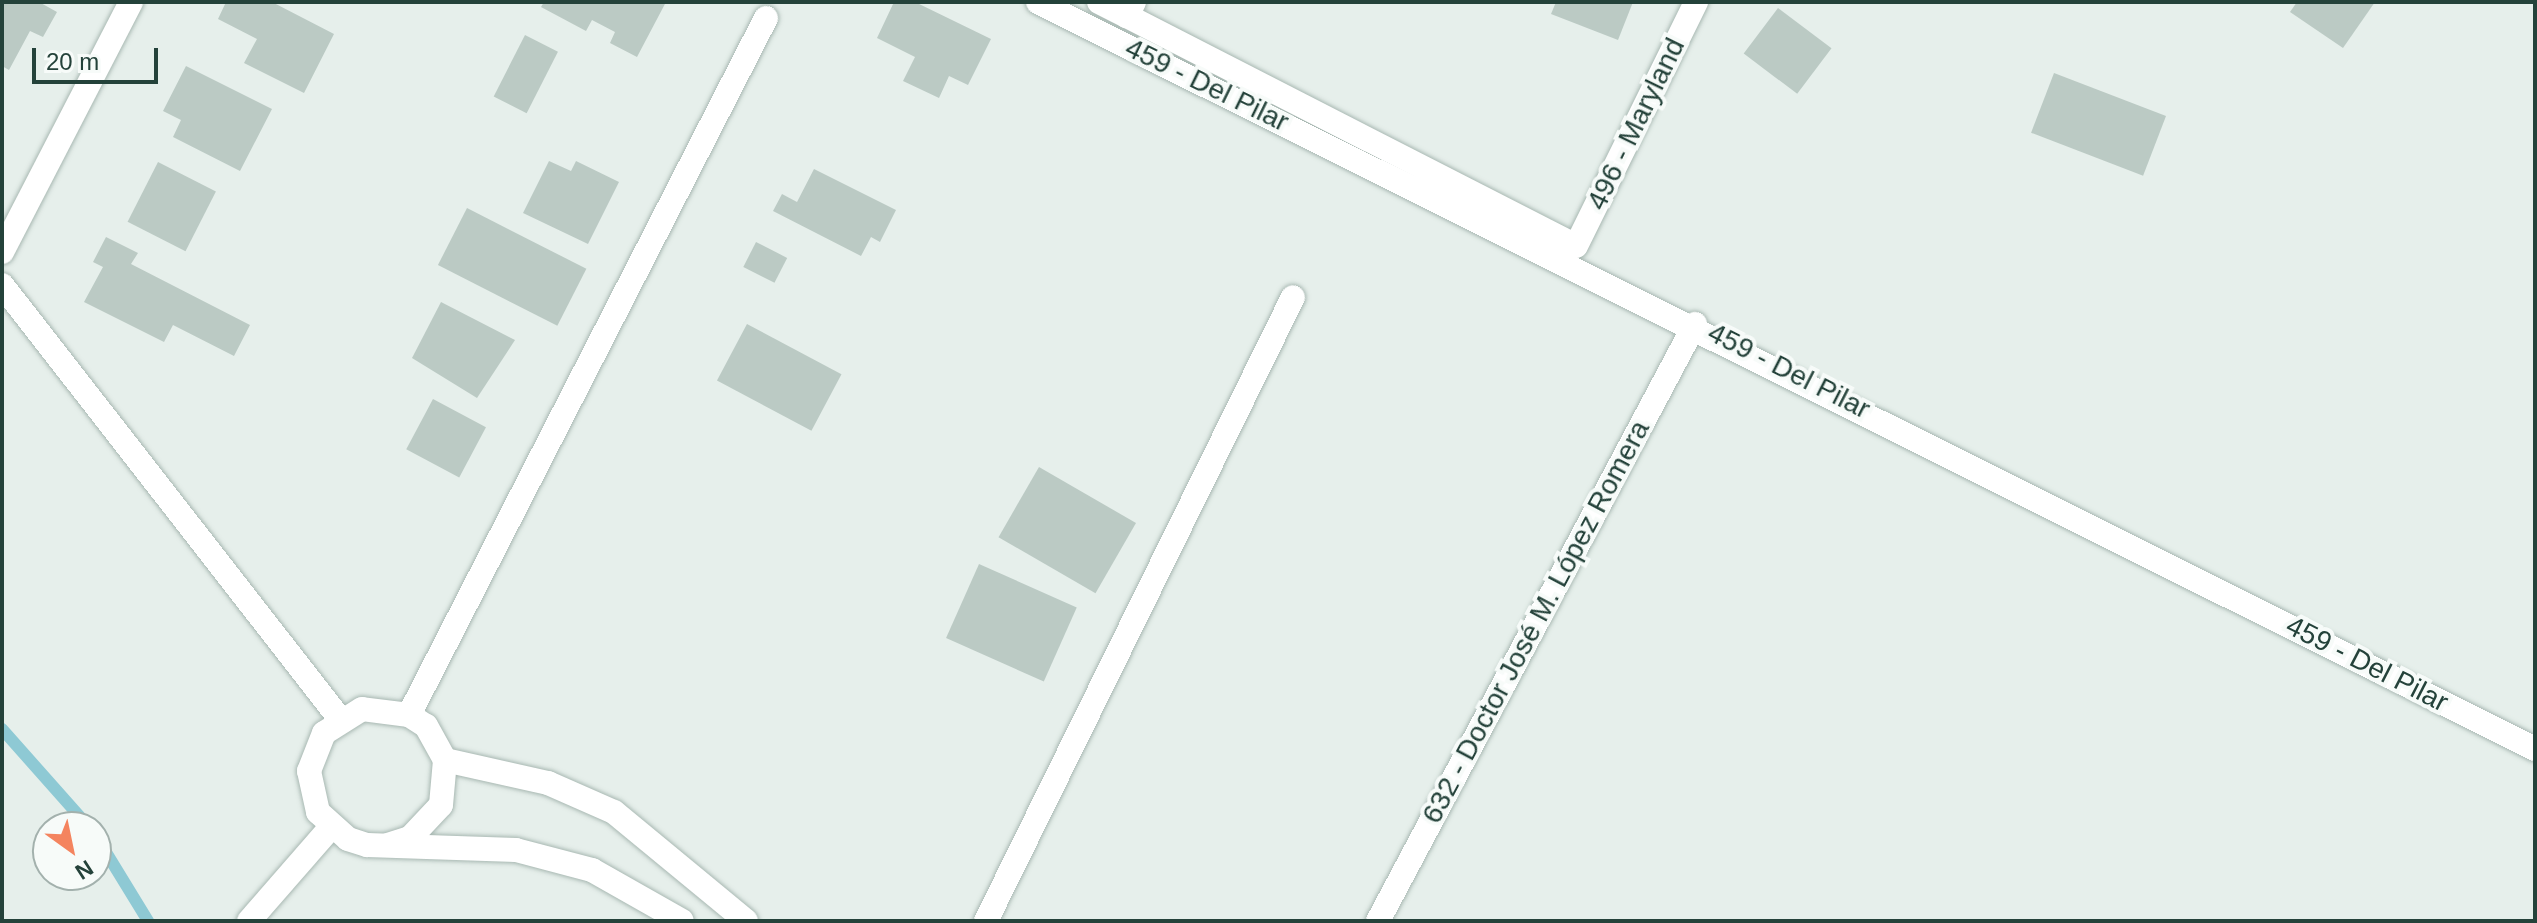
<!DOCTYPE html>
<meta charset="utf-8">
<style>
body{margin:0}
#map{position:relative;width:2537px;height:923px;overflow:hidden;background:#e6efeb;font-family:Arial,sans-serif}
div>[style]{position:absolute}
.stream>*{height:12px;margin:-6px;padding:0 6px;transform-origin:6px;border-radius:6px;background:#8ec9d4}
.building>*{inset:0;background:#bbcac4;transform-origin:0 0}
.roads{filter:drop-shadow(0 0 2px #a8b8b2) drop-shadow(0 0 2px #a8b8b2)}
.minor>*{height:24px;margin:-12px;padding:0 12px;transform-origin:12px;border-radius:12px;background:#fff}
.tertiary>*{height:24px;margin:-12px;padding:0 12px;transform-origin:12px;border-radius:12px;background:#fff}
span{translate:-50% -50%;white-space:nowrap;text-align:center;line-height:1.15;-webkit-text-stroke:8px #f7fbf9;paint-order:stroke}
.street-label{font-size:28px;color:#24423a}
.frame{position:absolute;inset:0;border:4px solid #24423a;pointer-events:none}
.north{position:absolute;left:32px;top:811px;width:80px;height:80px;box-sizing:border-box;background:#f7fbf9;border:2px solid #a3b1ad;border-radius:50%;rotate:147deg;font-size:22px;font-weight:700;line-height:32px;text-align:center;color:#24423a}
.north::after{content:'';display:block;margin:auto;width:28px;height:36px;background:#f4845f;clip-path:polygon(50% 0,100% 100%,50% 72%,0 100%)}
.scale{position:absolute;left:32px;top:48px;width:126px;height:36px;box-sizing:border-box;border:4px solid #24423a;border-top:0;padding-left:10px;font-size:24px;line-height:28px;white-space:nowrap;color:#24423a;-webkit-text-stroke:6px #f7fbf9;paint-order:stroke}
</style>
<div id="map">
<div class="stream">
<div style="left:2px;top:729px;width:131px;rotate:48.4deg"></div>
<div style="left:96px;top:836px;width:100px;rotate:58.5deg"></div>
</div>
<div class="building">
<div style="clip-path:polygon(2px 2px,39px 2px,57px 12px,43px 37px,30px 31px,9px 70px,2px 66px)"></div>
<div style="clip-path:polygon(226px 2px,272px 2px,334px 34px,304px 93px,244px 63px,257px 39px,218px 19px)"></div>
<div style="clip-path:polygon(544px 2px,666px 2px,637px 57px,610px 43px,615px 32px,592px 20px,586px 31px,541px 7px)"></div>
<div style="clip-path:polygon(894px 2px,915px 2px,991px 39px,968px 85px,949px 76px,939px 98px,903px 81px,915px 57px,877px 38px)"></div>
<div style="clip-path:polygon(1556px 2px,1633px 2px,1618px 40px,1551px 14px)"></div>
<div style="clip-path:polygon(2297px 2px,2375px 2px,2343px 48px,2290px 12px)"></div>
<div style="left:1778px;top:8px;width:67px;height:57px;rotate:37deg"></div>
<div style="left:525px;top:35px;width:37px;height:69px;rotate:27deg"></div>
<div style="clip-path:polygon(186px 66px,272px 109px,240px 171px,173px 137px,181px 120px,163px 111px)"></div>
<div style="left:2054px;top:73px;width:120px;height:64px;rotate:21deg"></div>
<div style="clip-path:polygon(549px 161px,571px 171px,576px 161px,619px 182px,588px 244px,523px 213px)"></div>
<div style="left:158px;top:162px;width:65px;height:67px;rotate:27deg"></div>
<div style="clip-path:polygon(814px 169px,896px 210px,880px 242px,871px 237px,861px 256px,773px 211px,782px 194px,797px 202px)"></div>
<div style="left:467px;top:208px;width:134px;height:64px;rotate:27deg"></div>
<div style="clip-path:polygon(106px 237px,138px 253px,131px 264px,250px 325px,234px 356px,173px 325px,164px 342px,84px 302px,103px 267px,93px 262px)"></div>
<div style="left:756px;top:242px;width:35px;height:28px;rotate:27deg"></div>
<div style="clip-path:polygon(441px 302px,515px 340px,477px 398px,412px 358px)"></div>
<div style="left:747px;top:324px;width:107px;height:64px;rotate:28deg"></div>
<div style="left:433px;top:399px;width:60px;height:57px;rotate:28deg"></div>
<div style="left:1039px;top:467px;width:112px;height:81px;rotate:30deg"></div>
<div style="left:979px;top:564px;width:107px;height:81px;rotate:24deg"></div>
</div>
<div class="roads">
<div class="minor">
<div style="left:1099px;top:2px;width:31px;rotate:27deg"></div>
<div style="left:1134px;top:2px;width:16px;rotate:117deg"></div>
<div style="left:1127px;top:16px;width:504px;rotate:27.12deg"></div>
<div style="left:1576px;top:246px;width:272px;rotate:-63.8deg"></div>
<div style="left:2px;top:252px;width:281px;rotate:-62.7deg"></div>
<div style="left:2px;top:285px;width:550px;rotate:52.09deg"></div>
<div style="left:409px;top:715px;width:783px;rotate:-62.88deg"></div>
<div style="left:445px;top:760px;width:106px;rotate:12.6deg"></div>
<div style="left:548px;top:783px;width:72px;rotate:23.7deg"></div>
<div style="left:614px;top:812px;width:171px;rotate:39.5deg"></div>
<div style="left:388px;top:845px;width:23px;rotate:-18deg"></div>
<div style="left:410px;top:838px;width:45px;rotate:-46.8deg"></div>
<div style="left:441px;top:805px;width:45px;rotate:-84.9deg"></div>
<div style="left:445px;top:760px;width:39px;rotate:-119deg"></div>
<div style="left:426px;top:726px;width:20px;rotate:-147deg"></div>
<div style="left:409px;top:715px;width:47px;rotate:-172.7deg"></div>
<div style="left:362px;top:709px;width:45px;rotate:147.7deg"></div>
<div style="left:324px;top:733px;width:41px;rotate:111.5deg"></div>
<div style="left:309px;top:771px;width:42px;rotate:77.6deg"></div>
<div style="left:318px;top:812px;width:40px;rotate:42deg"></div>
<div style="left:348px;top:839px;width:20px;rotate:18deg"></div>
<div style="left:367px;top:845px;width:149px;rotate:1.9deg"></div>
<div style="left:516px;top:850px;width:79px;rotate:14.7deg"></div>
<div style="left:592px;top:870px;width:103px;rotate:29.5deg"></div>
<div style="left:249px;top:921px;width:125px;rotate:-48.9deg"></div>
<div style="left:986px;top:921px;width:695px;rotate:-63.8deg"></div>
<div style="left:1378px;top:921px;width:676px;rotate:-62.03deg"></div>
</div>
<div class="tertiary">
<div style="left:1038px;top:2px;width:1673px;rotate:26.52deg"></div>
</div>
</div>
<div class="street-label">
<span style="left:1207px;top:85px;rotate:26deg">459 - Del Pilar</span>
<span style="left:1636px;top:124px;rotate:-64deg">496 - Maryland</span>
<span style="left:1789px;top:371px;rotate:27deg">459 - Del Pilar</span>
<span style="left:1536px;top:622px;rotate:-62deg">632 - Doctor José M. López Romera</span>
<span style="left:2367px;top:664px;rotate:27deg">459 - Del Pilar</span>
</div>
<div class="frame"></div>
<div class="north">N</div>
<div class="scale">20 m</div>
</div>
